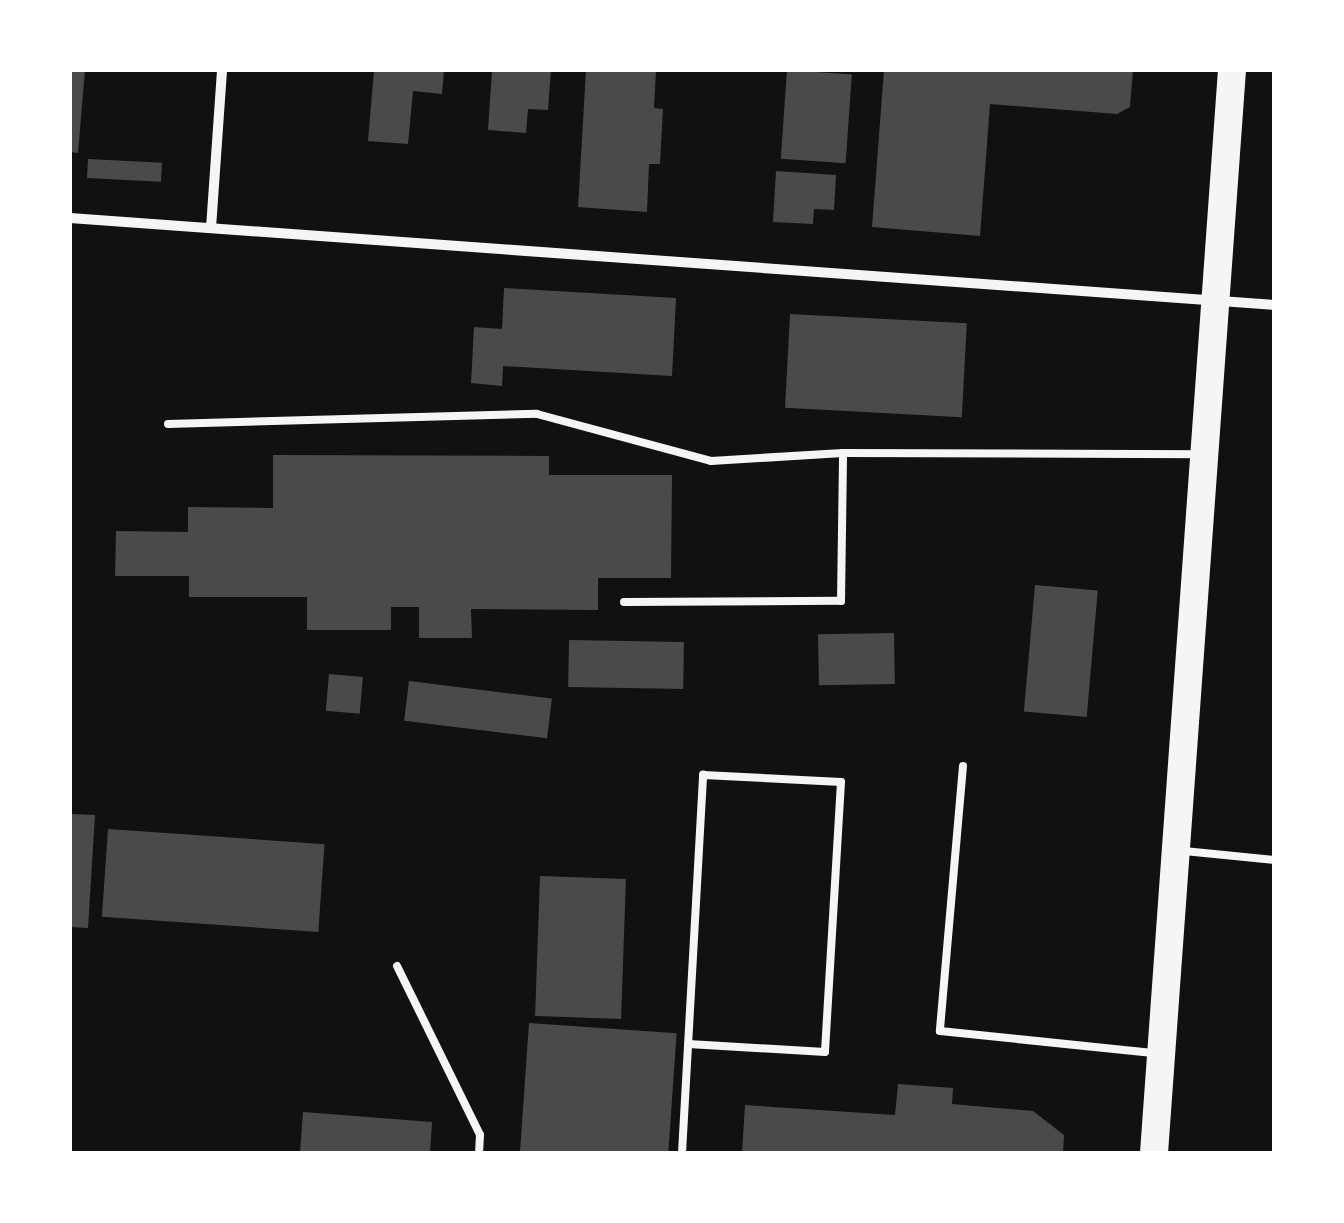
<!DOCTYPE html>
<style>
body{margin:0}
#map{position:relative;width:1344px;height:1223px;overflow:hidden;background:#111;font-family:Jost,sans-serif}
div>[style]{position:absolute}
.building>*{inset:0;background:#4a4a4a;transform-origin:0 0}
.service>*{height:8px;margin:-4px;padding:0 4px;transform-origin:4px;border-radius:4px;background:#f5f5f5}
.minor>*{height:10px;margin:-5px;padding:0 5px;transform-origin:5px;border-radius:5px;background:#f5f5f5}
.trunk>*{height:28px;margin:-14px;padding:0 14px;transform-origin:14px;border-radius:14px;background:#f5f5f5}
span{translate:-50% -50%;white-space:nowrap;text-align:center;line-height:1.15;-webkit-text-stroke:8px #fff;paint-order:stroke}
.frame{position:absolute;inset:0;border:72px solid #fff;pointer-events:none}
</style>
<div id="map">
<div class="building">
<div style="clip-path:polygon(70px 70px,85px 70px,78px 153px,70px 152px)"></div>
<div style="clip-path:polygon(374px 70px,444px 70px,442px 94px,413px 91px,408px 144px,368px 141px)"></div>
<div style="clip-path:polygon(492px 70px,551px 70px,548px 110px,528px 109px,526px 133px,488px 130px)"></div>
<div style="clip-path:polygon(586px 70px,656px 70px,654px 108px,663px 109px,660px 164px,649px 164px,647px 212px,578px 207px)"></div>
<div style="left:787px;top:70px;width:65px;height:89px;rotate:4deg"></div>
<div style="clip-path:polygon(884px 70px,1133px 70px,1130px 107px,1117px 114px,990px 104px,980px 236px,872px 227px)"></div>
<div style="left:88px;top:159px;width:74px;height:19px;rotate:3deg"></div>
<div style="clip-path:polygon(776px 171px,836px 175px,834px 210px,814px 209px,813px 224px,773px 222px)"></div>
<div style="clip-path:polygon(504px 288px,676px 298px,672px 376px,503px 366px,502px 386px,471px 383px,474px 327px,502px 329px)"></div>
<div style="left:790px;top:314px;width:177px;height:94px;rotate:3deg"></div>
<div style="clip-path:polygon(273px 455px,549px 456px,549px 475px,672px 475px,671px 578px,598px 578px,598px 610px,471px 609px,472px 638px,419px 638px,419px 607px,391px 607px,391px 630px,307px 630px,307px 597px,189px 597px,189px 576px,115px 576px,116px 531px,188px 532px,188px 507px,273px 508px)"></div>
<div style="left:1035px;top:585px;width:63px;height:127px;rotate:5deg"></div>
<div style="left:894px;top:633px;width:51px;height:76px;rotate:89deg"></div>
<div style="left:569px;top:640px;width:115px;height:47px;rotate:1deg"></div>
<div style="left:329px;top:674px;width:34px;height:37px;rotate:5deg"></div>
<div style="left:409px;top:681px;width:144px;height:40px;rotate:7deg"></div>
<div style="clip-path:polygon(70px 814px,95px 815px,88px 928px,70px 927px)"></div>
<div style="left:108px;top:829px;width:217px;height:88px;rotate:4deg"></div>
<div style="left:540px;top:876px;width:86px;height:140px;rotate:2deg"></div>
<div style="left:529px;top:1023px;width:148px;height:130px;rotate:4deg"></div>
<div style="clip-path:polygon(898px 1084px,953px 1088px,952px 1104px,1033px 1111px,1064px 1135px,1063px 1153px,742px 1153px,745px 1105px,895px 1115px)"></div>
<div style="clip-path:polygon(303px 1112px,432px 1122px,430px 1153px,300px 1153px)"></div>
</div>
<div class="service">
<div style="left:168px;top:424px;width:369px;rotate:-1.6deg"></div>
<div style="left:537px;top:414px;width:180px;rotate:15.1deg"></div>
<div style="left:711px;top:461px;width:132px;rotate:-3.5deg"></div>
<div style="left:624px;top:602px;width:217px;rotate:-0.3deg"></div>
<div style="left:841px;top:601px;width:148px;rotate:-89.2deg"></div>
<div style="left:843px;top:453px;width:358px;rotate:0.2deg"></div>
<div style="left:963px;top:766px;width:266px;rotate:95deg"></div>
<div style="left:940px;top:1031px;width:214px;rotate:5.9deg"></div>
<div style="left:1184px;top:851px;width:90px;rotate:5.7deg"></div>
<div style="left:397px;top:966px;width:188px;rotate:63.8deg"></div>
<div style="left:480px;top:1135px;width:18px;rotate:93deg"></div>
<div style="left:682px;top:1153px;width:379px;rotate:-86.8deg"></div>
<div style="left:703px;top:775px;width:138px;rotate:2.9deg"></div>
<div style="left:841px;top:782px;width:270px;rotate:93.4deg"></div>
<div style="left:825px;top:1052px;width:137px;rotate:-176.7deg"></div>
</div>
<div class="minor">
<div style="left:70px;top:218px;width:1207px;rotate:4.13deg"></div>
<div style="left:211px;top:228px;width:158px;rotate:-86deg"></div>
</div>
<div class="trunk">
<div style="left:1154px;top:1153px;width:1086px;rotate:-85.88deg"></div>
</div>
<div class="frame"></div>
</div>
